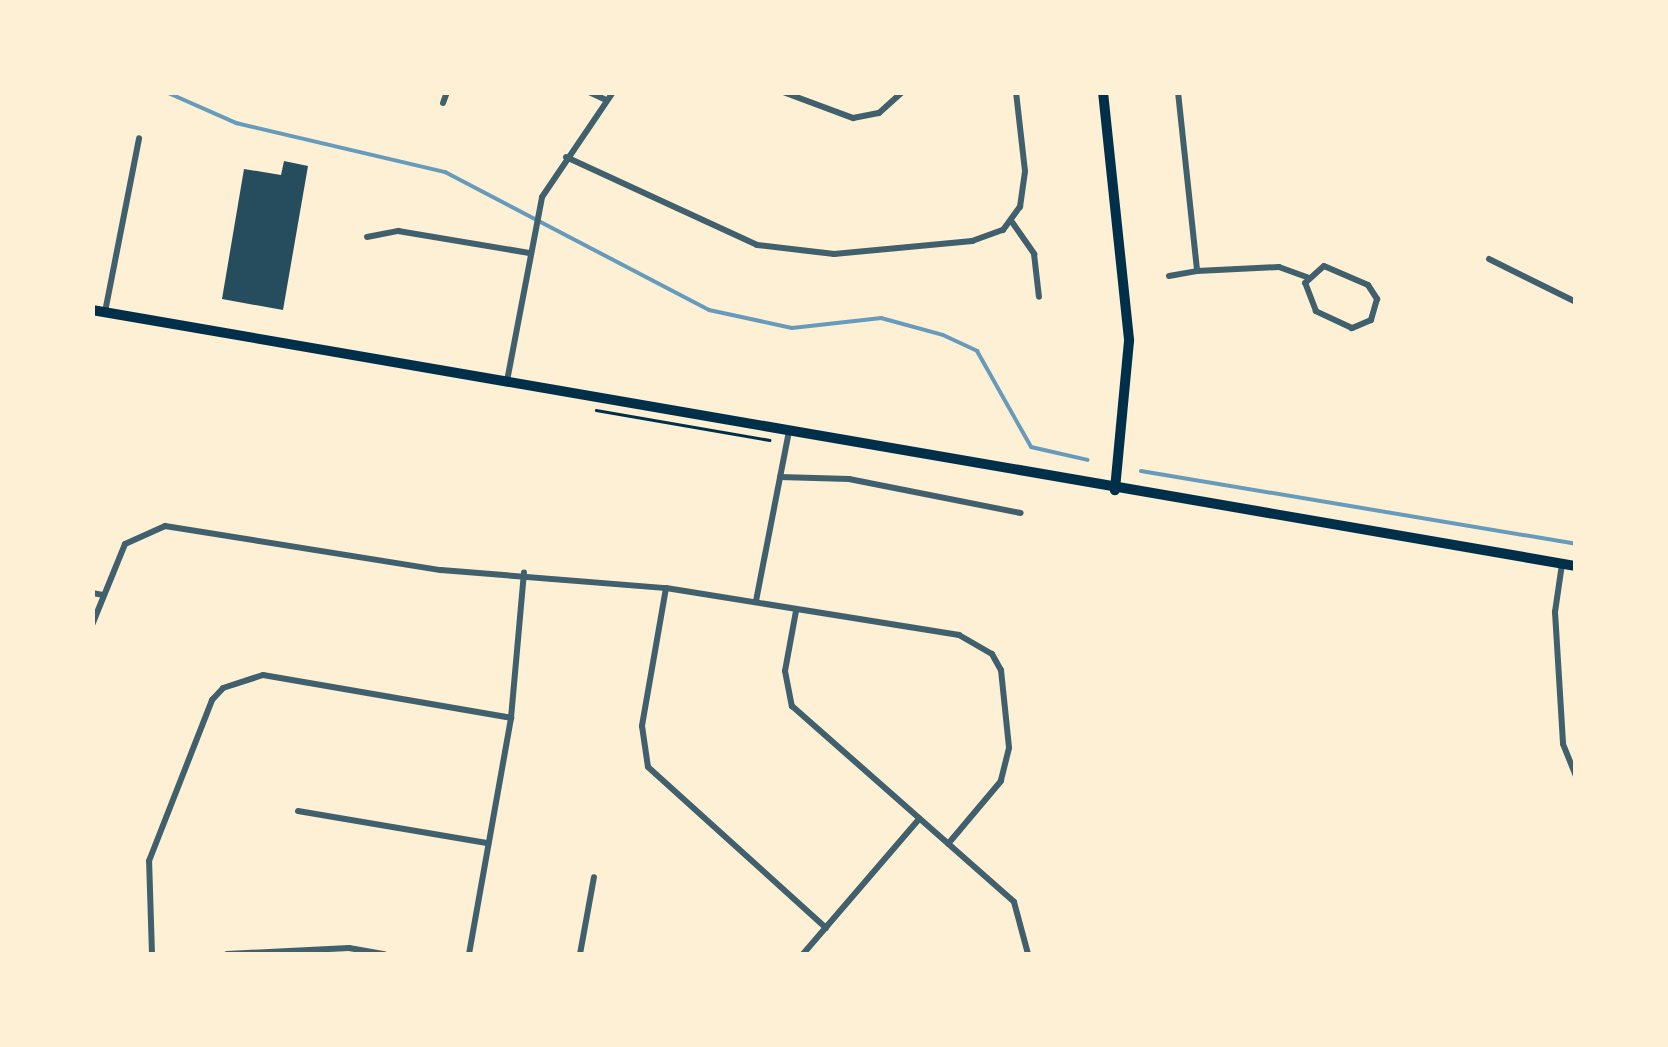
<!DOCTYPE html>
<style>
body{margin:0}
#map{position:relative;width:1668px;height:1047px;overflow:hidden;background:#fdf0d5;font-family:Arial,sans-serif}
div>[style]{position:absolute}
.stream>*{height:4px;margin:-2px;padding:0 2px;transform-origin:2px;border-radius:2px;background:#669bbc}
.building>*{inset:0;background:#264d5e}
.path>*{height:2.5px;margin:-1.25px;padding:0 1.25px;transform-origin:1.25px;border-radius:1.25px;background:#003049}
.minor>*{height:6px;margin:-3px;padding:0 3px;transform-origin:3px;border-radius:3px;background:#3f606c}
.primary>*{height:10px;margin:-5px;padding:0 5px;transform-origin:5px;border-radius:5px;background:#003049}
span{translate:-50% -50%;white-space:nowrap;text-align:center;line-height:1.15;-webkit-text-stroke:8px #fdf0d5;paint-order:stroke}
.frame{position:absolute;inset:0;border:95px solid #fdf0d5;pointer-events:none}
</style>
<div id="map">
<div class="stream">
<div style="left:166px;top:92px;width:77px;rotate:23.9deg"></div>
<div style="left:236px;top:123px;width:215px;rotate:13.2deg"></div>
<div style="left:445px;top:172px;width:298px;rotate:27.6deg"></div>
<div style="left:709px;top:310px;width:85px;rotate:12.2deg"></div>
<div style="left:792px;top:328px;width:90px;rotate:-6.4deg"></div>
<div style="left:881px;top:318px;width:64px;rotate:15.3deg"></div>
<div style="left:943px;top:335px;width:38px;rotate:25deg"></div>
<div style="left:977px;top:351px;width:110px;rotate:60.6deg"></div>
<div style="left:1031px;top:447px;width:58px;rotate:12.8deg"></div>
<div style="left:1141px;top:471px;width:441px;rotate:9.5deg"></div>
</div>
<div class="building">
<div style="clip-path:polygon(284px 161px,308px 166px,283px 310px,222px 299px,244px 169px,281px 175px)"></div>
</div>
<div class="path">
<div style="left:596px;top:410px;width:176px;rotate:9.8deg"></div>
</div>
<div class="minor">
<div style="left:589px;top:92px;width:19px;rotate:25deg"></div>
<div style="left:783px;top:92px;width:75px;rotate:20.4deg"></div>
<div style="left:853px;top:118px;width:26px;rotate:-11deg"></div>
<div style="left:879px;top:113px;width:31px;rotate:-42deg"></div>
<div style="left:1178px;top:92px;width:180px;rotate:83.9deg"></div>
<div style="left:1197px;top:271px;width:82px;rotate:-2.8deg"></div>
<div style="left:1279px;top:267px;width:30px;rotate:20deg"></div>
<div style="left:443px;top:103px;width:12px;rotate:-70deg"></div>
<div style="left:566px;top:157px;width:210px;rotate:24.7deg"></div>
<div style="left:757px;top:245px;width:78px;rotate:6.7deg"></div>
<div style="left:834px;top:254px;width:139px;rotate:-5.4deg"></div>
<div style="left:972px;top:241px;width:33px;rotate:-20deg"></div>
<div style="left:1003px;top:230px;width:29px;rotate:-54deg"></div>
<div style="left:1020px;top:207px;width:36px;rotate:-82deg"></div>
<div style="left:1025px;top:171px;width:80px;rotate:-96.5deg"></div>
<div style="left:1012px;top:222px;width:39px;rotate:55deg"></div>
<div style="left:1034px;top:254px;width:43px;rotate:83.4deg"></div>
<div style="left:367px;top:237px;width:32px;rotate:-11deg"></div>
<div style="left:398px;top:231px;width:133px;rotate:9.5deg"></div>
<div style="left:1489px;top:259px;width:97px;rotate:26.3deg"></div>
<div style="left:1324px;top:266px;width:48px;rotate:23.4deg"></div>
<div style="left:1368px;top:285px;width:17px;rotate:57deg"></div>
<div style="left:1377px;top:299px;width:22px;rotate:106deg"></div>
<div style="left:1371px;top:320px;width:21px;rotate:157deg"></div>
<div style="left:1352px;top:328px;width:40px;rotate:-155deg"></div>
<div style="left:1316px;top:311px;width:30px;rotate:-111deg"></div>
<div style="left:1305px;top:283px;width:25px;rotate:-42deg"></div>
<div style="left:1169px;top:276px;width:28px;rotate:-10deg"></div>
<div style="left:105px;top:312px;width:177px;rotate:-78.9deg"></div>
<div style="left:507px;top:381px;width:187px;rotate:-79.2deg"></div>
<div style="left:542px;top:197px;width:127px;rotate:-55.9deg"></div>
<div style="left:780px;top:477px;width:69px;rotate:1.7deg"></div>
<div style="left:849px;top:479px;width:175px;rotate:11.2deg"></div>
<div style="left:1562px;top:564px;width:49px;rotate:98.3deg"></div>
<div style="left:1555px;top:612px;width:132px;rotate:86.5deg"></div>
<div style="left:1563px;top:744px;width:35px;rotate:68deg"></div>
<div style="left:666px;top:588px;width:140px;rotate:99.9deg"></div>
<div style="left:642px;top:726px;width:41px;rotate:81.7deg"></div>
<div style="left:648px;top:767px;width:240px;rotate:42.1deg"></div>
<div style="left:92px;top:593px;width:11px;rotate:10deg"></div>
<div style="left:756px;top:601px;width:173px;rotate:-79deg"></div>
<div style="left:796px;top:611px;width:61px;rotate:100.4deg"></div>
<div style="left:785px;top:671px;width:36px;rotate:79deg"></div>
<div style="left:792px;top:706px;width:296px;rotate:41.4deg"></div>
<div style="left:1014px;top:902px;width:54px;rotate:74.9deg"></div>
<div style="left:92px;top:625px;width:87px;rotate:-67.8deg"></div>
<div style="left:125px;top:544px;width:44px;rotate:-24.2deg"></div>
<div style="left:165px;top:526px;width:279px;rotate:9.1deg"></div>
<div style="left:441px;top:570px;width:226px;rotate:4.6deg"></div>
<div style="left:666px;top:588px;width:297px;rotate:9.1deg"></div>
<div style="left:959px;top:635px;width:38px;rotate:30deg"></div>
<div style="left:992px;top:654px;width:18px;rotate:61deg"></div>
<div style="left:1001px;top:670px;width:78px;rotate:84.1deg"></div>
<div style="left:1009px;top:748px;width:34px;rotate:104deg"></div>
<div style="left:1001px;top:781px;width:82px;rotate:130.1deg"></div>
<div style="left:298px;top:811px;width:193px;rotate:9.6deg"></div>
<div style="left:152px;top:954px;width:93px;rotate:-91.8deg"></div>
<div style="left:149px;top:861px;width:173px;rotate:-68.6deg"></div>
<div style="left:212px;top:700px;width:16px;rotate:-47deg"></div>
<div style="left:223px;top:688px;width:42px;rotate:-18deg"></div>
<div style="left:263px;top:675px;width:252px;rotate:9.8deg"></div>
<div style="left:227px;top:954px;width:122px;rotate:-2.8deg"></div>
<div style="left:349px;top:948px;width:36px;rotate:10deg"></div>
<div style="left:469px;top:954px;width:240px;rotate:-79.9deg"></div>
<div style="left:511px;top:718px;width:146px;rotate:-84.9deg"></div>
<div style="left:580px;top:954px;width:78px;rotate:-79.7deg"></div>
<div style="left:803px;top:954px;width:178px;rotate:-49.3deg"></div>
</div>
<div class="primary">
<div style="left:1103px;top:92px;width:250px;rotate:84deg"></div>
<div style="left:1129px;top:341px;width:150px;rotate:95.4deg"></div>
<div style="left:92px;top:310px;width:1506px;rotate:9.79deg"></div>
</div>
<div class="frame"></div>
</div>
